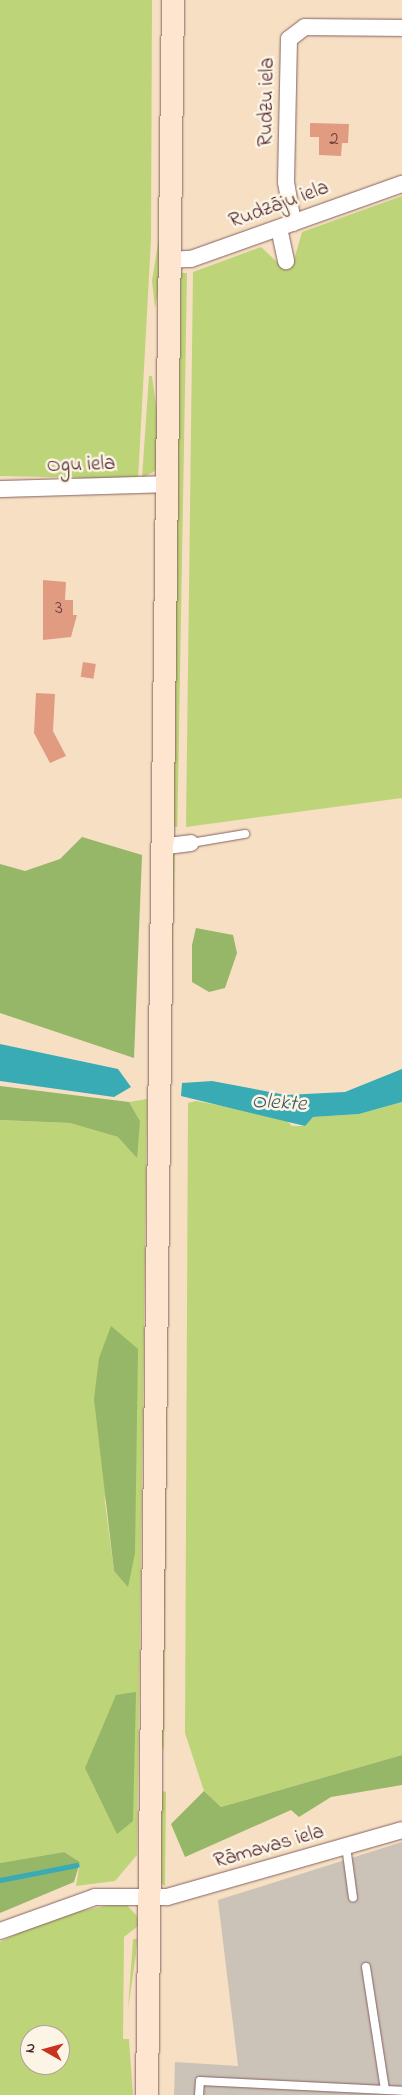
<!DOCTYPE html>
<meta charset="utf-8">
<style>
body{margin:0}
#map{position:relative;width:402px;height:2095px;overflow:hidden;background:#f6dfc3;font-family:"Indie Flower",sans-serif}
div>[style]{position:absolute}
.industrial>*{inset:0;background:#cbc3b8}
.green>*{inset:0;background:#bed478;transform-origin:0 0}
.forest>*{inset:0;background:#96b668}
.water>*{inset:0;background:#39abb4}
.stream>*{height:4.5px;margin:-2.25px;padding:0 2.25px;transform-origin:2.25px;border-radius:2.25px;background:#39abb4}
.building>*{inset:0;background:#e19b80;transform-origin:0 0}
.roads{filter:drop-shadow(0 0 1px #866260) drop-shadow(0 0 1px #866260)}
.lane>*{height:8px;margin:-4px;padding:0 4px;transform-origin:4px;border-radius:4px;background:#fff}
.street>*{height:16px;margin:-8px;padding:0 8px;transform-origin:8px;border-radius:8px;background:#fff}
.secondary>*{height:22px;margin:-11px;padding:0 11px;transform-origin:11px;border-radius:11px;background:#fde5d0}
span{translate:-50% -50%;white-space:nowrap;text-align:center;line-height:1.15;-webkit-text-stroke:5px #fcf5e5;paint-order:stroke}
.number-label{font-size:19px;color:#703e40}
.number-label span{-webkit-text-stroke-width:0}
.street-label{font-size:21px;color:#4a1f2b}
.water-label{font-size:22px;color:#435762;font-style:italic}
.north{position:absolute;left:20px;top:2025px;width:50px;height:50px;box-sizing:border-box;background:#fcf5e5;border:1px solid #b59f9b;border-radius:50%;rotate:277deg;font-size:14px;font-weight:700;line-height:20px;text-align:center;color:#4a1f2b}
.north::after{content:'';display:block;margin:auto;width:18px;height:22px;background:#c8321e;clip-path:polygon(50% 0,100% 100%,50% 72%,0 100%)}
</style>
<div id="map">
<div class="industrial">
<div style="clip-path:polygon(402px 1842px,402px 2095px,174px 2095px,175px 2062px,238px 2066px,218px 1900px)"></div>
</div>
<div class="green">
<div style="clip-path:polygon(0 0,152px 0,151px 239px,138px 479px,0 476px)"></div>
<div style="clip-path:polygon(402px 196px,402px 798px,186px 827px,193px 272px,261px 247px,277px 262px,294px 260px,302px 232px)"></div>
<div style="clip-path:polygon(160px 231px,162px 272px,155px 308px,152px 281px)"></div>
<div style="left:187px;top:273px;width:554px;height:12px;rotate:91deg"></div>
<div style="clip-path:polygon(149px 376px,152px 376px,159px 428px,157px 470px,142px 478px)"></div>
<div style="clip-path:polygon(175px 850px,169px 1110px,164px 1750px,161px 1744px,171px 856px)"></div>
<div style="clip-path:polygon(evenodd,147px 1099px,137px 1855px,115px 1881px,76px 1886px,80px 1862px,64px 1852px,0 1863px,0 1120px,70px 1123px,118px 1137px,140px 1121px,129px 1102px,147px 1099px,104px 1495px,128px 1586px,114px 1571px,104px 1495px)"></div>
<div style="clip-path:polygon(196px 1101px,267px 1114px,285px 1119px,292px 1126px,304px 1126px,313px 1117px,359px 1114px,402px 1102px,402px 1755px,221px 1807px,204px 1791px,185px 1733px,188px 1103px)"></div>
<div style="clip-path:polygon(162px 1791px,166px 1792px,165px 1886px,161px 1883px,157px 1836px)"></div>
<div style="clip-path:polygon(evenodd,124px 1902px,137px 1916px,138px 1926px,124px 1937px,123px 2039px,129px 2039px,133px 2095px,0 2095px,0 1942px,52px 1917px,124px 1902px,30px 2035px,60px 2035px,60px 2065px,30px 2065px,30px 2035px)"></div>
<div style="clip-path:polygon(133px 1939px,137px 1939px,136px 1954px,128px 2009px)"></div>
</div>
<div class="forest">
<div style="clip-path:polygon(82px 837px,142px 855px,134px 1058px,0 1013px,0 864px,25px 871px,60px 859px)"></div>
<div style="clip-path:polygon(196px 928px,233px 935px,237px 953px,225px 988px,209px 992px,192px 982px,192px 945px)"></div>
<div style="clip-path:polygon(0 1086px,129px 1102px,140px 1121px,137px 1158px,118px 1137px,70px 1123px,0 1120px)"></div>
<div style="clip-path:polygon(111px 1326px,138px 1349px,135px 1553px,128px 1587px,114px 1571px,94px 1399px,99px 1358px)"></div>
<div style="clip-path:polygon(136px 1692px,133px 1821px,117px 1834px,85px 1768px,116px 1695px)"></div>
<div style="clip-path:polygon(402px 1755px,402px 1785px,331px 1797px,299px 1817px,291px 1810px,185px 1857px,171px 1824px,204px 1791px,221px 1807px)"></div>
<div style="clip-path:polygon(64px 1852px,80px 1862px,74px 1882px,0 1913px,0 1863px)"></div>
</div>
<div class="water">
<div style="clip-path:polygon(0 1044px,118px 1069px,131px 1087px,114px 1097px,0 1081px)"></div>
<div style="clip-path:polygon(402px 1069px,402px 1102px,359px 1114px,313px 1117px,305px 1126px,181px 1096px,182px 1083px,212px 1081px,286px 1095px,345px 1092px)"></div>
</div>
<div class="stream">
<div style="left:0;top:1880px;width:78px;rotate:-11deg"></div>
</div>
<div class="building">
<div style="clip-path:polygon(310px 123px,349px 124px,348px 143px,342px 143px,341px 156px,319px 155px,319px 137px,310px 137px)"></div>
<div style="clip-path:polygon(43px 580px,66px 582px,65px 600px,73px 600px,73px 615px,77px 615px,71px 637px,43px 640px)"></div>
<div style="left:83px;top:662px;width:13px;height:15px;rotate:9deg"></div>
<div style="clip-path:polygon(36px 693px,55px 694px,53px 731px,66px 756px,50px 763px,34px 733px)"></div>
</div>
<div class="roads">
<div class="lane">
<div style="left:191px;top:843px;width:55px;rotate:-9.5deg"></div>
<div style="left:346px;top:1846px;width:52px;rotate:82.3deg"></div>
<div style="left:366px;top:1967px;width:124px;rotate:81.2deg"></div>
<div style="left:199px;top:2095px;width:14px;rotate:-86deg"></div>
<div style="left:200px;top:2081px;width:202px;rotate:2.8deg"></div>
</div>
<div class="street">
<div style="left:293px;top:223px;width:42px;rotate:-99.7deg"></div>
<div style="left:286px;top:182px;width:143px;rotate:-88.8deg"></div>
<div style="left:289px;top:39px;width:20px;rotate:-37deg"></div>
<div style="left:305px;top:27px;width:97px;rotate:0.6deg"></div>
<div style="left:279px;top:228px;width:34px;rotate:78deg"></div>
<div style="left:169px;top:260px;width:22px;rotate:-3deg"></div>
<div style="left:191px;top:259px;width:224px;rotate:-19.6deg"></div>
<div style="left:0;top:489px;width:164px;rotate:-1.7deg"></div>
<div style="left:159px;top:847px;width:32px;rotate:-7deg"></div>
<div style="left:0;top:1931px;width:101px;rotate:-19.7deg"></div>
<div style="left:95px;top:1897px;width:72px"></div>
<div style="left:167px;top:1897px;width:244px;rotate:-15.9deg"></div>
</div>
<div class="secondary">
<div style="left:147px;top:2095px;width:2095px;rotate:-89.29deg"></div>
</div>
</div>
<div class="number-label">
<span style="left:334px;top:140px">2</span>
<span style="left:59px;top:609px">3</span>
</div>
<div class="street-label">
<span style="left:267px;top:102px;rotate:-89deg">Rudzu iela</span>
<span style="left:279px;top:205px;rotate:-20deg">Rudzāju iela</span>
<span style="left:81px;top:465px;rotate:-2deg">Ogu iela</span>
<span style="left:269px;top:1847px;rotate:-16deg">Rāmavas iela</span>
</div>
<div class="water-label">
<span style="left:279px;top:1104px;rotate:3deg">Olekte</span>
</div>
<div class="north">N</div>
</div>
